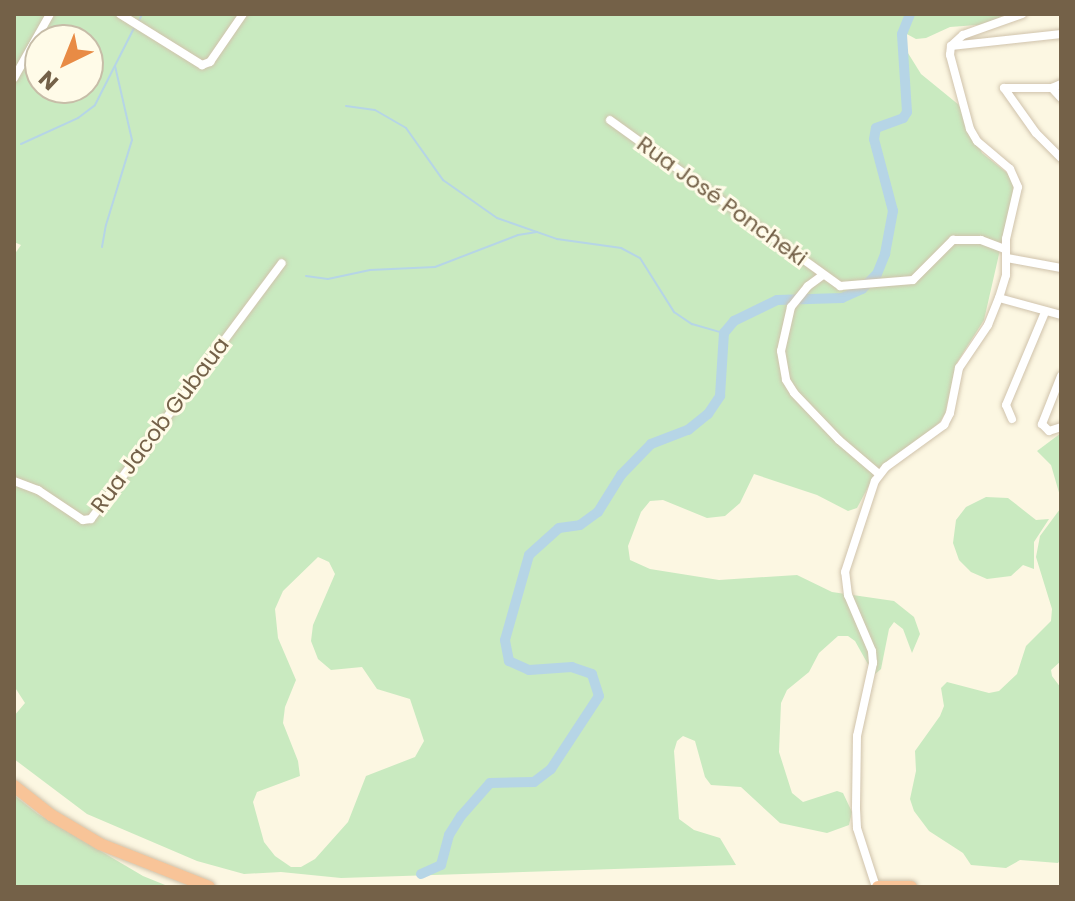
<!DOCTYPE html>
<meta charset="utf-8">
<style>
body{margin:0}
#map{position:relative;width:1075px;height:901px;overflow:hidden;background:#fcf7e2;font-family:Poppins,sans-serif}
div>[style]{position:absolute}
.green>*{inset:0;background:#c9eac0}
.stream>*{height:2px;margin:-1px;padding:0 1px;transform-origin:1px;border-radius:1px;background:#b6d5e6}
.river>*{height:10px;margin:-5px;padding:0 5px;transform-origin:5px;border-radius:5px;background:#b6d5e6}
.roads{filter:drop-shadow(0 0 2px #d0c3ac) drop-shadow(0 0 2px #d0c3ac)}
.minor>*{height:8px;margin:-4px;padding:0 4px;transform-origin:4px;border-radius:4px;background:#fff}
.highway>*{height:12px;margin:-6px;padding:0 6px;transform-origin:6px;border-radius:6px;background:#f8c498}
span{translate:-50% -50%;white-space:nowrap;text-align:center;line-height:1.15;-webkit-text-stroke:6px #fffbe8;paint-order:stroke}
.street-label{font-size:22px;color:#746148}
.frame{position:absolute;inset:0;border:16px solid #746148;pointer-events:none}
.north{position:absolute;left:24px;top:24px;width:80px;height:80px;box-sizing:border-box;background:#fffbe8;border:2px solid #c7bda8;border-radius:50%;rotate:223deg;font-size:22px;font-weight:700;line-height:32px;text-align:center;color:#746148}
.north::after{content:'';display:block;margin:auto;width:28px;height:36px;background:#e88b45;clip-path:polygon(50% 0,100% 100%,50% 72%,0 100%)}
</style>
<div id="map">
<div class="green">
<div style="clip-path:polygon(evenodd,14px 14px,1005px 14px,990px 24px,950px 27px,926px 38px,916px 39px,903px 32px,898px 37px,921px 74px,959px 105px,982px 153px,1012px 177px,1015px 184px,984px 320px,956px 364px,945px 414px,939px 423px,874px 476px,857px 508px,848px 511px,817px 495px,754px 474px,740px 503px,725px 516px,707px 518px,663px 500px,650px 501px,641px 512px,628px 546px,630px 560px,650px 569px,719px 580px,797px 575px,832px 592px,894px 601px,914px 617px,920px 634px,912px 653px,903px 629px,894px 622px,889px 629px,881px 669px,874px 675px,855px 641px,848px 636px,838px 636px,819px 653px,809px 672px,787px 690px,781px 703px,779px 752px,792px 793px,803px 802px,837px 791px,843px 793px,852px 812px,849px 825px,827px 833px,780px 823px,741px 787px,711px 785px,705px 777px,695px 741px,683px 736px,677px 741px,674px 751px,679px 819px,694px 830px,720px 838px,736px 865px,341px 878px,281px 872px,244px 874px,197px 861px,87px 814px,14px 759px,14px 716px,25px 703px,14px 686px,14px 255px,21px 245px,14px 242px,14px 14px,40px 40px,88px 40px,88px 88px,40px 88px,40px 40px,14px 14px,318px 557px,329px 562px,335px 574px,313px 625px,311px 641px,318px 659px,331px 670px,362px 667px,377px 689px,410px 699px,424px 741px,415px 757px,366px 776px,348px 822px,315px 859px,301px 867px,291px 867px,275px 856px,264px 842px,253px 802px,257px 792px,300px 776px,298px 761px,283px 723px,285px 707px,296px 680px,278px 638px,275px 609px,283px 591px,318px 557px)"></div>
<div style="clip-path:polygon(1061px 433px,1061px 661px,1051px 670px,1052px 676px,1061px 688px,1061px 859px,1058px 863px,1020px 860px,1006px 868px,971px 865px,963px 853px,929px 831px,914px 811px,910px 799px,916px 771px,915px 751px,940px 716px,944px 706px,941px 688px,947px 682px,989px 693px,999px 691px,1017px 674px,1026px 646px,1051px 621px,1052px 609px,1036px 557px,1040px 536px,1060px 509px,1060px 496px,1051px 465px,1037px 451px)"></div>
<div style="clip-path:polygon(986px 497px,1008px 498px,1036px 520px,1049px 519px,1034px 542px,1034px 569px,1023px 565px,1011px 576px,987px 579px,971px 572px,959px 560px,953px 543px,956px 520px,966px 507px)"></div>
<div style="clip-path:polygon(14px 795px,38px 814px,143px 876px,170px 887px,14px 887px)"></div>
</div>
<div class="stream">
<div style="left:139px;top:21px;width:8px;rotate:-67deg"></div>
<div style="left:346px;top:106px;width:29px;rotate:8deg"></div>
<div style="left:375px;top:110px;width:36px;rotate:30deg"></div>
<div style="left:406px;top:128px;width:64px;rotate:54.6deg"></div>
<div style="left:443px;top:180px;width:66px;rotate:35.1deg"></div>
<div style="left:497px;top:218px;width:64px;rotate:19.3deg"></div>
<div style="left:557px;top:239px;width:65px;rotate:8deg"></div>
<div style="left:621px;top:248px;width:21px;rotate:28deg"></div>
<div style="left:640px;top:258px;width:64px;rotate:57.8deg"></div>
<div style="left:674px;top:312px;width:22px;rotate:34deg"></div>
<div style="left:692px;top:324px;width:33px;rotate:16deg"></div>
<div style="left:21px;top:144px;width:63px;rotate:-24.5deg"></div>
<div style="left:78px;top:118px;width:21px;rotate:-37deg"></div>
<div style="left:95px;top:105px;width:86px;rotate:-63.1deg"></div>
<div style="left:102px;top:247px;width:22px;rotate:-80deg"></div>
<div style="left:106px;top:225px;width:89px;rotate:-73deg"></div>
<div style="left:132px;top:140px;width:76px;rotate:-102.9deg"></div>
<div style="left:306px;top:276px;width:22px;rotate:8deg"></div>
<div style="left:328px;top:279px;width:43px;rotate:-12.1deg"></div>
<div style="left:370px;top:270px;width:65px;rotate:-2.6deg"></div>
<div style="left:435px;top:267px;width:89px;rotate:-21.1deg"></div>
<div style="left:518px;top:235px;width:19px;rotate:-9deg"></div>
</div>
<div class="river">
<div style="left:421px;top:874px;width:22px;rotate:-24deg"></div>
<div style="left:441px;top:865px;width:31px;rotate:-75deg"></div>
<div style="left:449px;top:835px;width:22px;rotate:-58deg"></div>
<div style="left:461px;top:816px;width:44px;rotate:-48.7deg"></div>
<div style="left:490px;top:783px;width:44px;rotate:-1.3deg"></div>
<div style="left:534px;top:782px;width:21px;rotate:-37deg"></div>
<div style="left:551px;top:769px;width:87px;rotate:-56.7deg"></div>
<div style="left:599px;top:696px;width:23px;rotate:-108deg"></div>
<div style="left:592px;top:674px;width:21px;rotate:-161deg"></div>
<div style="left:572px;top:667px;width:43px;rotate:176deg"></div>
<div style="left:529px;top:670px;width:22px;rotate:-156deg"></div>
<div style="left:509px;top:661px;width:21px;rotate:-101deg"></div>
<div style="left:505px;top:640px;width:88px;rotate:-74.2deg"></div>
<div style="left:529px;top:555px;width:40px;rotate:-42deg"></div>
<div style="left:559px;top:528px;width:21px;rotate:-8deg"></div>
<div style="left:580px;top:525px;width:22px;rotate:-36deg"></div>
<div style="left:598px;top:512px;width:44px;rotate:-58.1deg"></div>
<div style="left:621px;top:475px;width:43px;rotate:-45.9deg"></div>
<div style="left:651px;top:444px;width:40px;rotate:-21deg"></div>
<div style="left:688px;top:430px;width:26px;rotate:-39deg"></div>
<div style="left:708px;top:414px;width:22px;rotate:-56deg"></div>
<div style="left:720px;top:396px;width:63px;rotate:-86.4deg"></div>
<div style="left:724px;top:333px;width:16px;rotate:-50deg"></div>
<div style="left:734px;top:321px;width:48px;rotate:-26deg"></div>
<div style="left:777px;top:300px;width:65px;rotate:-1.8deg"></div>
<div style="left:842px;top:298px;width:22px;rotate:-24deg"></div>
<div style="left:862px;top:289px;width:21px;rotate:-45deg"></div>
<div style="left:877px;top:274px;width:22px;rotate:-68deg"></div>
<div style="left:885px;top:254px;width:44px;rotate:-79.5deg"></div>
<div style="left:893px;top:211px;width:74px;rotate:-104.8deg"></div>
<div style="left:874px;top:139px;width:11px;rotate:-80deg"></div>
<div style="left:876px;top:128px;width:29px;rotate:-20deg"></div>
<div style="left:903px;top:118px;width:7px;rotate:-56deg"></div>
<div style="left:907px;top:112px;width:78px;rotate:-93.7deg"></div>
<div style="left:902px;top:34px;width:22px;rotate:-68deg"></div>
</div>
<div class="roads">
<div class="minor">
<div style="left:120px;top:14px;width:97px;rotate:31.9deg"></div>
<div style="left:202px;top:65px;width:9px;rotate:-21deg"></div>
<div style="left:210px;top:62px;width:58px;rotate:-55.5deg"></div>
<div style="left:951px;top:46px;width:111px;rotate:-6.2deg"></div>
<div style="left:14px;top:78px;width:73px;rotate:-60.6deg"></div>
<div style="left:1004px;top:88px;width:55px;rotate:54.6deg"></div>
<div style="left:1036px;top:133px;width:35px;rotate:45deg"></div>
<div style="left:1004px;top:88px;width:48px"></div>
<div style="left:1052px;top:88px;width:10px;rotate:-24deg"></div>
<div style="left:1052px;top:88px;width:13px;rotate:48deg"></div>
<div style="left:610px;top:120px;width:284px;rotate:35.8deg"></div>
<div style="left:840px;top:286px;width:73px;rotate:-4.7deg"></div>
<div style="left:913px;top:280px;width:57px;rotate:-45deg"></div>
<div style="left:953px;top:240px;width:28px"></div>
<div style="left:981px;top:240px;width:26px;rotate:21deg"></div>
<div style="left:1007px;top:258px;width:55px;rotate:10.5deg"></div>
<div style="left:823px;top:275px;width:19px;rotate:144deg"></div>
<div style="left:808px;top:286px;width:27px;rotate:129deg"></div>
<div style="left:791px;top:307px;width:45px;rotate:102.8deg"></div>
<div style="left:781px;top:351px;width:29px;rotate:80deg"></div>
<div style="left:786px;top:380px;width:15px;rotate:58deg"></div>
<div style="left:794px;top:393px;width:65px;rotate:46.2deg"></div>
<div style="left:839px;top:440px;width:52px;rotate:40.4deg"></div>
<div style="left:999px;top:298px;width:64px;rotate:15.3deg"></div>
<div style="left:1061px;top:376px;width:52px;rotate:111.6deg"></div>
<div style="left:1042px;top:424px;width:10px;rotate:45deg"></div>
<div style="left:1049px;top:431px;width:13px;rotate:-18deg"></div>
<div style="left:1012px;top:419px;width:15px;rotate:-113deg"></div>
<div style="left:1006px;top:405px;width:101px;rotate:-67.2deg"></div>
<div style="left:14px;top:481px;width:26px;rotate:21deg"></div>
<div style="left:38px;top:490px;width:54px;rotate:33.7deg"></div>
<div style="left:83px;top:520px;width:8px;rotate:-7deg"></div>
<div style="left:91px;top:519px;width:319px;rotate:-53.3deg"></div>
<div style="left:876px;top:887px;width:62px;rotate:-107.9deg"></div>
<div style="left:857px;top:828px;width:21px;rotate:-93deg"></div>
<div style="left:856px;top:807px;width:71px;rotate:-89.2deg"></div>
<div style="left:857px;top:736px;width:75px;rotate:-77.6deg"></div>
<div style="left:873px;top:663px;width:12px;rotate:-95deg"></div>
<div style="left:872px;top:651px;width:61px;rotate:-113.2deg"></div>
<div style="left:848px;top:595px;width:23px;rotate:-97deg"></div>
<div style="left:845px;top:572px;width:96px;rotate:-71.8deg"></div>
<div style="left:875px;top:481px;width:18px;rotate:-52deg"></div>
<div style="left:886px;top:467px;width:72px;rotate:-35.9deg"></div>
<div style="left:944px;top:425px;width:13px;rotate:-63deg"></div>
<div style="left:950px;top:413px;width:46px;rotate:-78.7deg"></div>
<div style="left:959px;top:368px;width:52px;rotate:-56deg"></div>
<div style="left:988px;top:325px;width:29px;rotate:-68deg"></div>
<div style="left:999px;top:298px;width:24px;rotate:-73deg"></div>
<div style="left:1006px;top:275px;width:36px;rotate:-90deg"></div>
<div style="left:1006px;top:239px;width:53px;rotate:-77deg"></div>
<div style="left:1018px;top:187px;width:20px;rotate:-114deg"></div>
<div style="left:1010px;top:169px;width:43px;rotate:-139.7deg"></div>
<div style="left:977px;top:141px;width:14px;rotate:-120deg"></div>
<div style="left:970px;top:129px;width:77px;rotate:-105.1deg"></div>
<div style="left:950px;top:55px;width:9px;rotate:-84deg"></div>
<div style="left:951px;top:46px;width:16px;rotate:-43deg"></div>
<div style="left:963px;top:35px;width:63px;rotate:-19.6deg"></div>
</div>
<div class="highway">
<div style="left:14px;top:786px;width:47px;rotate:38.1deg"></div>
<div style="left:51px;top:815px;width:57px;rotate:30.6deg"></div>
<div style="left:100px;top:844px;width:117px;rotate:21.5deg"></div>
<div style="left:878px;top:887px;width:33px"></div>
</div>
</div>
<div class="street-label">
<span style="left:722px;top:201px;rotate:36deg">Rua José Poncheki</span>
<span style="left:160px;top:425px;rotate:-53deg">Rua Jacob Gubaua</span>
</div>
<div class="frame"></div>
<div class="north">N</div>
</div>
